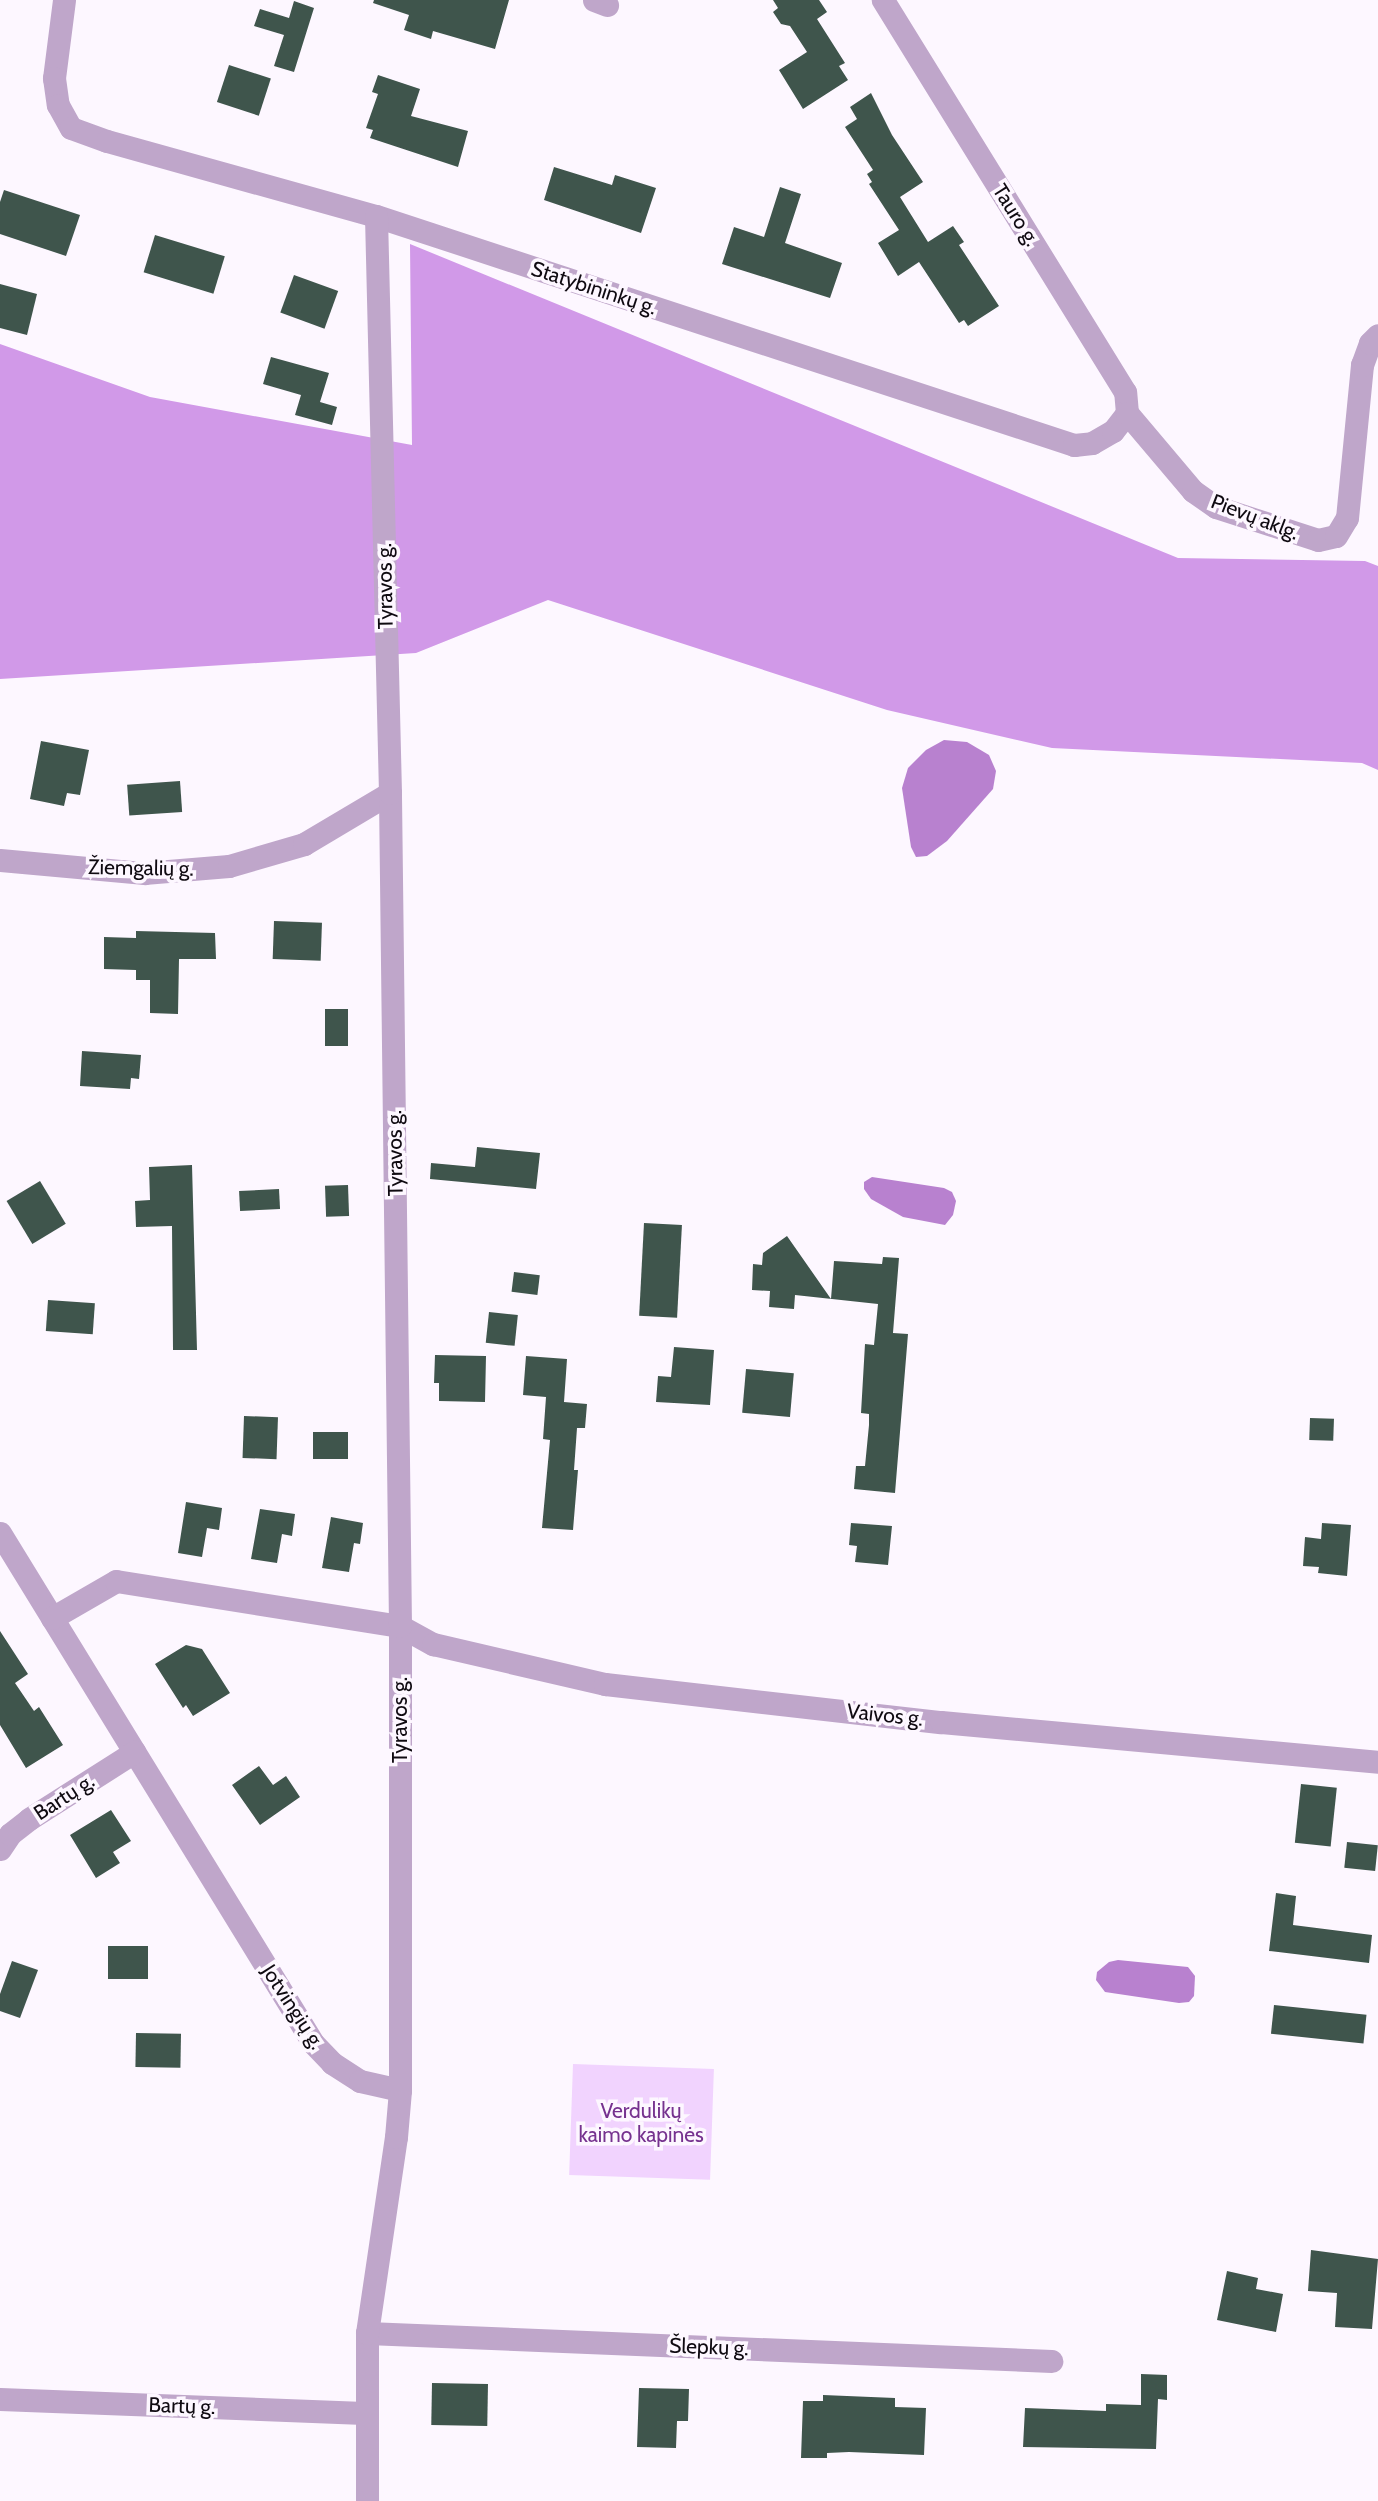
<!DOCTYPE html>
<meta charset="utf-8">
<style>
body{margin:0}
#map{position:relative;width:1378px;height:2501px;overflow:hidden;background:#fdf7ff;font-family:Cabin,sans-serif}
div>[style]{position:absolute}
.green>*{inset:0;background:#f1d3fe;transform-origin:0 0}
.forest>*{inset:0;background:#d199e8}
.water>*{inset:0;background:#b881cf}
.building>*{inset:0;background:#3f554c;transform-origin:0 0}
.minor>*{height:23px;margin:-11.5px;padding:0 11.5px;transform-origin:11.5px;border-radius:11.5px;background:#bfa6ca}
span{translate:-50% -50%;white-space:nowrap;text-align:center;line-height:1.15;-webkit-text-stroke:7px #fdf7ff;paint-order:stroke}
.street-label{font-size:21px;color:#0f0a11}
.park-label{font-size:21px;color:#76328f}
</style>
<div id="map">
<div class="green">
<div style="left:573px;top:2064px;width:141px;height:111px;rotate:2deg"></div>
</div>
<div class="forest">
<div style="clip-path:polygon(410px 244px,1178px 558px,1365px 561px,1378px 566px,1378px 770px,1362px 763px,1052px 748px,887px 710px,548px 600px,416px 653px,0 679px,0 344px,150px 397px,412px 445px)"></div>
</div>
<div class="water">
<div style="clip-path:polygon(944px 740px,967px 742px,989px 755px,996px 771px,993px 789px,947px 841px,927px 856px,916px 857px,911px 847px,902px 788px,908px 768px,926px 750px)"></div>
<div style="clip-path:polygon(872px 1177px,944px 1188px,952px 1192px,956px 1201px,953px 1215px,945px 1225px,903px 1217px,871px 1199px,864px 1189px,864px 1182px)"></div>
<div style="clip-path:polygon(1118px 1960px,1188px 1967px,1195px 1976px,1194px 1996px,1189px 2002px,1179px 2003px,1105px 1992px,1096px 1980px,1097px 1972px,1109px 1962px)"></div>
</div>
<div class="building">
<div style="clip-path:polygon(374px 0,509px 0,495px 49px,433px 31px,431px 39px,404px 30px,409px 15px,373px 3px)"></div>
<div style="clip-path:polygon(773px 0,819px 0,827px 12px,817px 19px,845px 63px,839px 66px,848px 80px,803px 109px,779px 70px,807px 52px,790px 26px,781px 24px,773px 12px,778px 8px)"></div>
<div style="clip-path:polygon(294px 1px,314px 8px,294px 72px,274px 66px,284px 35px,254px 26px,260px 9px,289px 18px)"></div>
<div style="left:229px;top:65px;width:44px;height:39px;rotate:18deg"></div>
<div style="clip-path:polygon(378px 75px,420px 89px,411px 116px,468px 131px,458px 167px,370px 138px,373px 130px,366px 128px,378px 94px,372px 92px)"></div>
<div style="clip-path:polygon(871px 93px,892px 135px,923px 182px,900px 197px,928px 242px,953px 226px,964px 242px,959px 245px,999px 306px,968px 326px,964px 320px,959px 323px,919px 262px,898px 276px,878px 243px,899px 230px,869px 184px,872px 182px,867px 174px,873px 170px,845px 127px,857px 119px,850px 107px)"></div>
<div style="clip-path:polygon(554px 167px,612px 185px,615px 175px,656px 188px,641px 233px,544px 200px)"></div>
<div style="clip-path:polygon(780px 187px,801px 194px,785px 243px,842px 263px,830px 298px,722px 264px,734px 227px,764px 237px)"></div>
<div style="clip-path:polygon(4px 190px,80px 215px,66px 256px,0 234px,0 202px)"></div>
<div style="left:155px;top:235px;width:73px;height:39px;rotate:17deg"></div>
<div style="left:294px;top:275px;width:47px;height:40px;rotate:20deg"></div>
<div style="clip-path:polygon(0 284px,37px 294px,27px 335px,0 328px)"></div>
<div style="clip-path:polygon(271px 357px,329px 373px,320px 402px,337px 407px,332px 425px,295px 415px,301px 395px,263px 384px)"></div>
<div style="clip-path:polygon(41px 741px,89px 750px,80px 795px,67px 793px,64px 806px,30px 799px)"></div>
<div style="left:180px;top:781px;width:31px;height:53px;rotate:86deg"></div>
<div style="left:274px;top:921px;width:48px;height:38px;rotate:2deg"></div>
<div style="clip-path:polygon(136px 931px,215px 933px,216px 959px,179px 959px,178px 1014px,150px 1013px,150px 980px,136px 980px,136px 970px,104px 969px,104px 937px,136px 938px)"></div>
<div style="left:325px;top:1009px;width:23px;height:37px"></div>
<div style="clip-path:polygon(82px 1051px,141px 1055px,139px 1079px,131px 1078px,130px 1089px,80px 1086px)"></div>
<div style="clip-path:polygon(477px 1147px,540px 1153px,536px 1189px,430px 1179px,431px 1163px,475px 1167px)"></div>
<div style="clip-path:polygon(192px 1165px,197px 1350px,173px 1350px,172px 1226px,136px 1227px,135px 1201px,150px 1200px,149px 1167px)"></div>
<div style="left:40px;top:1181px;width:50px;height:39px;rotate:59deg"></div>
<div style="left:348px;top:1185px;width:31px;height:23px;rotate:88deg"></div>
<div style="left:279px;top:1189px;width:20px;height:40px;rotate:87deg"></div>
<div style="left:644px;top:1223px;width:38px;height:93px;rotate:3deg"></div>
<div style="clip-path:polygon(787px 1236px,831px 1299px,834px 1261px,882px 1264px,883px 1257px,899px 1258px,893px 1333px,908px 1334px,895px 1493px,854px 1489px,856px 1466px,865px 1466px,869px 1425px,869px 1414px,861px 1413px,865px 1344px,874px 1345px,878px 1304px,795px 1295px,794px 1309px,769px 1307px,770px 1291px,752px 1290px,753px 1264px,762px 1265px,763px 1253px)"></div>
<div style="left:514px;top:1272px;width:26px;height:20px;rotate:7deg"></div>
<div style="left:48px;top:1300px;width:47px;height:31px;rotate:4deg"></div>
<div style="left:489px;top:1312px;width:29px;height:31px;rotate:6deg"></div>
<div style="clip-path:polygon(674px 1347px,714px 1350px,710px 1405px,656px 1402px,658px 1376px,671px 1377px)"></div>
<div style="clip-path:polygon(435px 1355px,486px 1356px,485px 1402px,439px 1401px,439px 1383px,434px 1383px)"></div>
<div style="clip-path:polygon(526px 1356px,567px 1359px,564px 1402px,587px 1404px,585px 1428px,577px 1428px,574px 1470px,578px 1470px,573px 1530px,542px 1528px,550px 1440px,543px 1439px,546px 1397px,523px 1395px)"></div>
<div style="left:746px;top:1369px;width:48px;height:44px;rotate:5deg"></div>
<div style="left:244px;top:1416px;width:34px;height:42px;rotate:2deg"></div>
<div style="left:1310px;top:1418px;width:24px;height:22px;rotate:2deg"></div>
<div style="left:313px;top:1432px;width:35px;height:27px"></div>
<div style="clip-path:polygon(186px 1502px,222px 1508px,219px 1530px,207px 1528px,202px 1557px,178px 1553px)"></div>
<div style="clip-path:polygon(260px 1509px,295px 1514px,292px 1536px,282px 1534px,277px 1563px,251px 1559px)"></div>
<div style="clip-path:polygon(331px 1517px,363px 1523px,360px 1544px,354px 1543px,349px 1572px,322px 1568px)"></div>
<div style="clip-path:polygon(851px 1523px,892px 1526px,888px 1565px,855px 1562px,857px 1546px,849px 1545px)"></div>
<div style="clip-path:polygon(1322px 1523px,1351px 1525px,1347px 1576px,1318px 1573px,1319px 1567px,1303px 1566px,1305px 1537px,1321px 1539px)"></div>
<div style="clip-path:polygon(0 1631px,28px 1674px,15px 1683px,34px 1711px,39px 1707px,63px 1745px,26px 1768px,0 1725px)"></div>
<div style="clip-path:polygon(186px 1645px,202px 1649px,230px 1693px,193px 1716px,186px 1705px,183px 1708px,155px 1664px)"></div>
<div style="clip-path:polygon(259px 1766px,273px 1785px,286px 1776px,300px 1797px,260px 1825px,232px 1785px)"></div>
<div style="left:1301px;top:1784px;width:36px;height:59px;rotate:6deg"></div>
<div style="clip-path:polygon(111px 1810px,131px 1841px,113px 1852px,120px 1863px,96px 1878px,70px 1835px)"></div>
<div style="left:1347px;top:1842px;width:31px;height:26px;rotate:6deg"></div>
<div style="clip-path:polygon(1276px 1893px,1296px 1896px,1293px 1925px,1372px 1935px,1369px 1963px,1269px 1951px)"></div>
<div style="left:108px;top:1946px;width:40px;height:33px"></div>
<div style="clip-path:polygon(12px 1961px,38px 1970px,20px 2018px,0 2011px,0 1994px)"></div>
<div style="left:1274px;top:2005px;width:93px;height:29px;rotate:6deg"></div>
<div style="left:136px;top:2033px;width:45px;height:34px;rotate:1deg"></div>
<div style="clip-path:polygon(1311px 2250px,1378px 2259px,1372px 2329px,1335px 2327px,1337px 2293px,1308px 2291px)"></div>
<div style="clip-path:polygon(1227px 2271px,1258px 2278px,1256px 2289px,1283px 2294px,1276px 2332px,1217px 2320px)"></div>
<div style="clip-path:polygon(1141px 2374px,1167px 2375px,1167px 2400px,1158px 2399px,1156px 2449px,1023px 2447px,1025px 2408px,1106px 2411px,1106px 2404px,1141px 2405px)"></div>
<div style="left:432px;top:2383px;width:56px;height:42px;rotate:1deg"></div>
<div style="clip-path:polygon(639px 2388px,689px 2389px,688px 2421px,677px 2421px,676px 2448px,637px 2447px)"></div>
<div style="clip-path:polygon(823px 2395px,895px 2398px,895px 2407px,926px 2408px,924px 2455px,849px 2452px,827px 2453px,827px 2458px,801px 2458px,803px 2401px,823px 2401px)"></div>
</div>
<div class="minor">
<div style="left:64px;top:0;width:79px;rotate:97.3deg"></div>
<div style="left:54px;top:78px;width:27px;rotate:82deg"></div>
<div style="left:58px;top:105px;width:26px;rotate:61deg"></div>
<div style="left:71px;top:128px;width:38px;rotate:20deg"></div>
<div style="left:107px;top:141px;width:279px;rotate:15.6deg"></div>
<div style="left:376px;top:216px;width:735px;rotate:18.16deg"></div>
<div style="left:1074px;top:445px;width:18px;rotate:-6deg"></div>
<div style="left:1092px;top:443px;width:24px;rotate:-30deg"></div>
<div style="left:1113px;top:431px;width:23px;rotate:-52deg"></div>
<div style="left:1127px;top:413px;width:21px;rotate:-95deg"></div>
<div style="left:1125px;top:392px;width:461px;rotate:-121.7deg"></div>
<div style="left:594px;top:0;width:14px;rotate:21deg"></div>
<div style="left:1127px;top:413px;width:102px;rotate:49.8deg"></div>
<div style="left:1193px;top:491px;width:28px;rotate:35deg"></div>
<div style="left:1216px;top:507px;width:107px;rotate:17.9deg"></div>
<div style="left:1318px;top:540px;width:18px;rotate:-13deg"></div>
<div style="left:1336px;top:536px;width:21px;rotate:-59deg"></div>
<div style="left:1347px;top:518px;width:154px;rotate:-84.4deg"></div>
<div style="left:1362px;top:365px;width:23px;rotate:-70deg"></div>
<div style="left:1370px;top:343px;width:11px;rotate:-45deg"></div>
<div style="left:0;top:860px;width:145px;rotate:5.2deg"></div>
<div style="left:144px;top:873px;width:85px;rotate:-4.7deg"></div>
<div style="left:229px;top:866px;width:78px;rotate:-16.3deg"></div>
<div style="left:304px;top:844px;width:100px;rotate:-30.7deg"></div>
<div style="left:0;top:1533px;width:598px;rotate:58.46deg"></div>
<div style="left:313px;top:2043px;width:28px;rotate:46deg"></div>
<div style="left:332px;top:2063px;width:33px;rotate:33deg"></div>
<div style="left:360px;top:2081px;width:41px;rotate:12.7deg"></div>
<div style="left:52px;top:1618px;width:74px;rotate:-30deg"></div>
<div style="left:116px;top:1581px;width:288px;rotate:9deg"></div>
<div style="left:400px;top:1626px;width:38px;rotate:29deg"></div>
<div style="left:433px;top:1644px;width:177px;rotate:13.1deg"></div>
<div style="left:605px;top:1684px;width:338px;rotate:6.5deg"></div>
<div style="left:941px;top:1722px;width:439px;rotate:5.2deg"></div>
<div style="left:0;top:1849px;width:18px;rotate:-56deg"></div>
<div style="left:10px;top:1834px;width:24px;rotate:-38deg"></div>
<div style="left:29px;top:1819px;width:125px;rotate:-32.5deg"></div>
<div style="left:367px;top:2333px;width:685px;rotate:2.34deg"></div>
<div style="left:0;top:2399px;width:364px;rotate:2.2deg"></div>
<div style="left:367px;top:2501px;width:168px;rotate:-90deg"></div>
<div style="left:367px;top:2333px;width:198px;rotate:-81.6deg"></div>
<div style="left:396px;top:2137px;width:47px;rotate:-85.1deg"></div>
<div style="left:400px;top:2090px;width:464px;rotate:-90deg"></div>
<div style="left:400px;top:1626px;width:833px;rotate:-90.69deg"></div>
<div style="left:390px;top:793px;width:577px;rotate:-91.39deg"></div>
</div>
<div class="street-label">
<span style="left:1016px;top:215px;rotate:58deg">Tauro g.</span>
<span style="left:594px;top:288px;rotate:18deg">Statybininkų g.</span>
<span style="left:1255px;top:517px;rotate:21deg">Pievų aklg.</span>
<span style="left:385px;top:586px;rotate:-91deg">Tyravos g.</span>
<span style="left:141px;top:868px;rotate:1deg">Žiemgalių g.</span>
<span style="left:395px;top:1153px;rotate:-91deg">Tyravos g.</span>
<span style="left:885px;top:1715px;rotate:6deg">Vaivos g.</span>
<span style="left:400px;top:1720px;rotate:-90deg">Tyravos g.</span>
<span style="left:64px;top:1797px;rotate:-33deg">Bartų g.</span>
<span style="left:293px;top:2007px;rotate:57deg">Jotvingių g.</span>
<span style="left:709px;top:2347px;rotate:2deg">Šlepkų g.</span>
<span style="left:182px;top:2406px;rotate:2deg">Bartų g.</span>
</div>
<div class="park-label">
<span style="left:641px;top:2123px">Verdulikų<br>kaimo kapinės</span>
</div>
</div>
